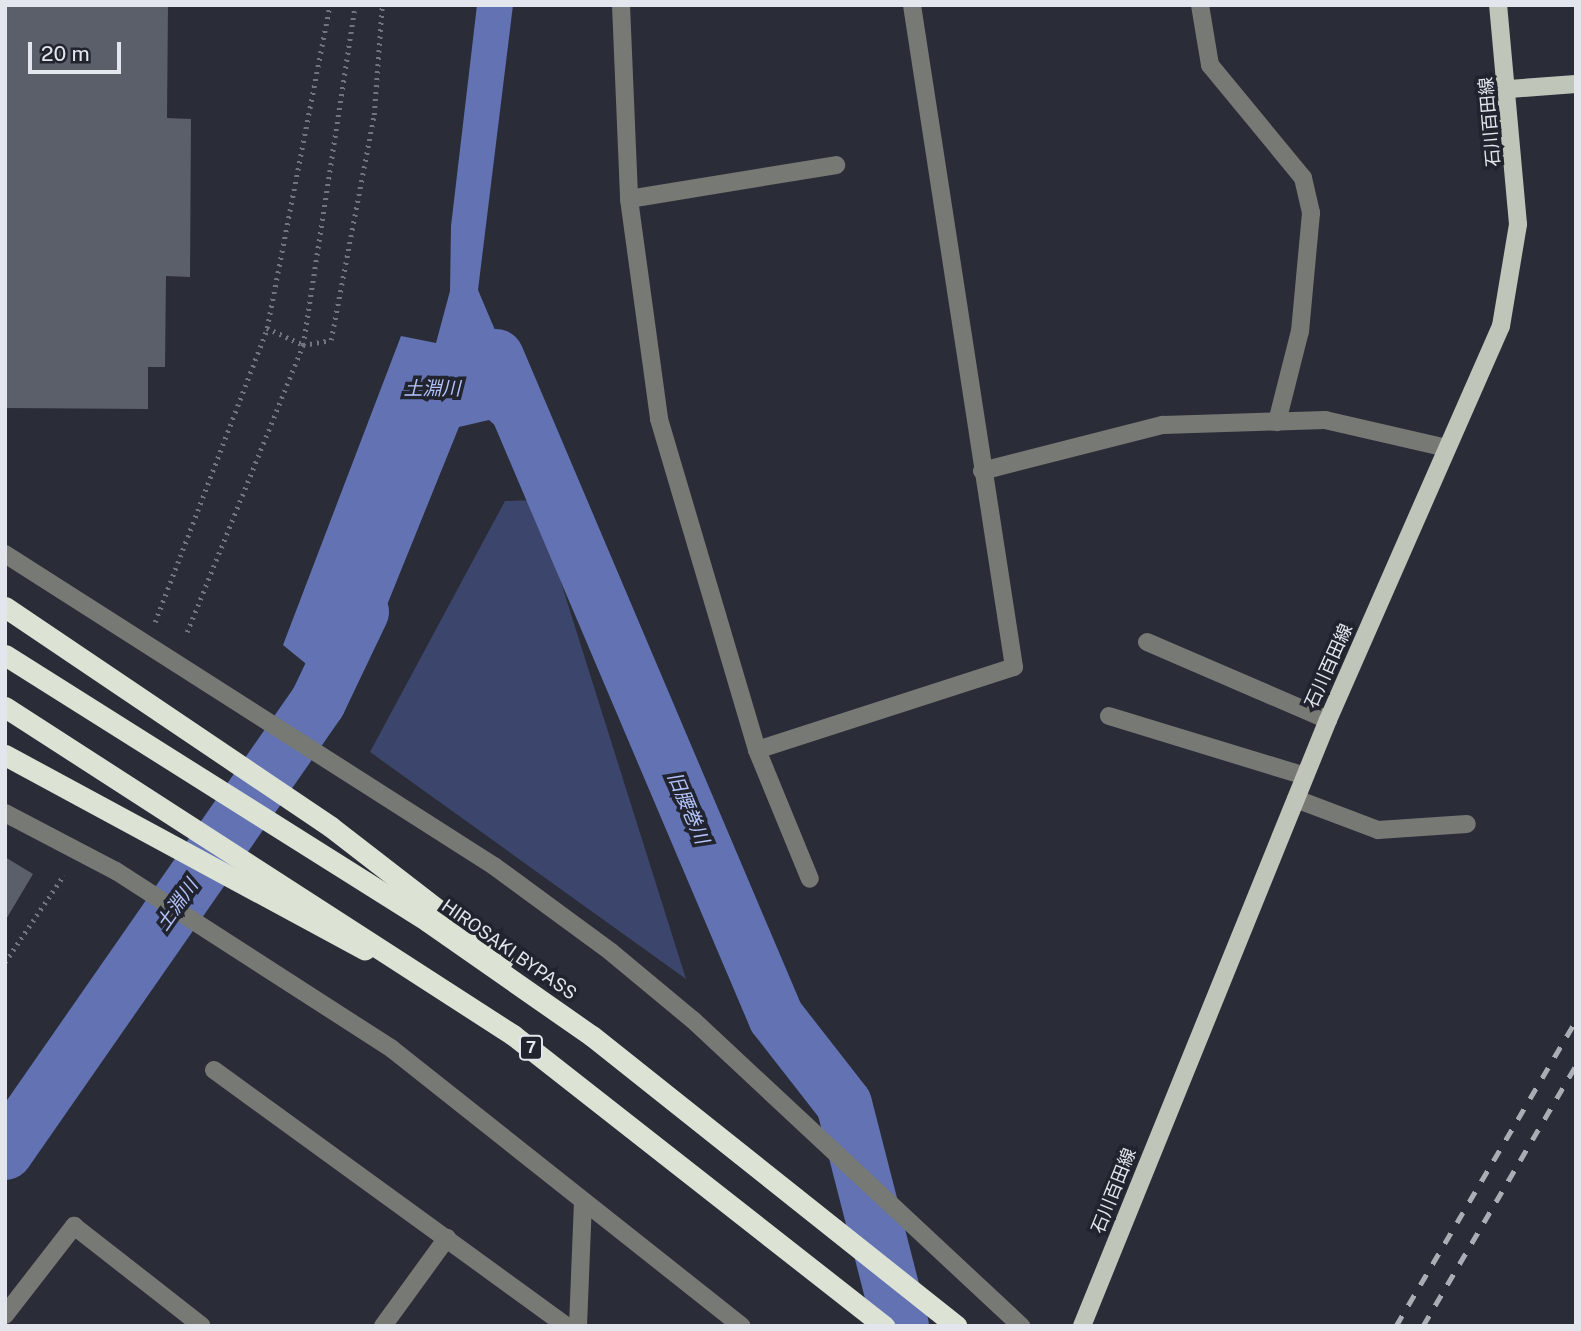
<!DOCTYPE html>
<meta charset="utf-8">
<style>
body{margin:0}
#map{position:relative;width:1581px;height:1331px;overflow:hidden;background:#2a2d38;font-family:"Public Sans","Noto Sans JP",sans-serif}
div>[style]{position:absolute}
.green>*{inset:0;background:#3c456b}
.water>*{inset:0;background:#6272b3}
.river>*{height:56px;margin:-28px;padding:0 28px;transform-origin:28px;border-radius:28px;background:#6272b3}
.building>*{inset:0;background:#5b5f6a}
.path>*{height:4.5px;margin-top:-2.25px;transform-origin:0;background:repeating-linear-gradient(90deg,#72747e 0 2px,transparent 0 7px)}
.minor>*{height:18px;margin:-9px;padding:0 9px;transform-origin:9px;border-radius:9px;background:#777974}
.major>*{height:18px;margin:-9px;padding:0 9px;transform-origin:9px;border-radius:9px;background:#c0c5b9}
.highway>*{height:21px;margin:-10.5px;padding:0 10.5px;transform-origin:10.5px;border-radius:10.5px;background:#dce3d5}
.rail>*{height:5px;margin-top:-2.5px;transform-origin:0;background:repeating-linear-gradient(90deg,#abadb5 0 12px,transparent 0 24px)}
span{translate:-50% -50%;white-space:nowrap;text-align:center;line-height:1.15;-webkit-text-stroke:7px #21242e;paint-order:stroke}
.shield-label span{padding:2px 5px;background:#21242e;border:2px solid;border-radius:5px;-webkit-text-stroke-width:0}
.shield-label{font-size:16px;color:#e4e6ed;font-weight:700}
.street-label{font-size:18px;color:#e4e6ed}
.water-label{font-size:19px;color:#b3c3fa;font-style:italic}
.frame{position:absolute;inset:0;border:7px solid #e4e6ed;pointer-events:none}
.scale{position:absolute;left:28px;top:42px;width:93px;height:32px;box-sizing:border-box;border:4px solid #e4e6ed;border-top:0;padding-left:9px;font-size:21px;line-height:24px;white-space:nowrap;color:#e4e6ed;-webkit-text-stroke:5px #21242e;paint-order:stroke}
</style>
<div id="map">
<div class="green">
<div style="clip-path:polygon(535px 500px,686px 979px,370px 752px,505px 501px)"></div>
</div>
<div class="water">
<div style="clip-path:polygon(477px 5px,513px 5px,478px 290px,514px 375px,533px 459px,489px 420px,459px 427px,349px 699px,283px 645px,401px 336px,436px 343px,450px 291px,451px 226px)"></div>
</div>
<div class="river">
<div style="left:496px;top:357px;width:717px;rotate:67.01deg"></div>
<div style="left:776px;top:1017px;width:110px;rotate:52deg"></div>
<div style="left:844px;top:1104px;width:229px;rotate:75.6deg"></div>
<div style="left:5px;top:1152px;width:548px;rotate:-55.18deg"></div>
<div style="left:318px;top:702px;width:100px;rotate:-64.5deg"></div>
</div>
<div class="building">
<div style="clip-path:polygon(5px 5px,168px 5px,167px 118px,191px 119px,190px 277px,166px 276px,165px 367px,148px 367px,148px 409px,5px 408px)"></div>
<div style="clip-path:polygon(5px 857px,33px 874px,5px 921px)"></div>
</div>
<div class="path">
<div style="left:267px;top:328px;width:40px;rotate:25deg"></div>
<div style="left:303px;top:345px;width:344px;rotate:-81.3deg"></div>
<div style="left:155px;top:622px;width:315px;rotate:-69.1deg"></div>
<div style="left:267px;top:328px;width:329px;rotate:-79deg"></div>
<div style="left:187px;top:632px;width:310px;rotate:-68deg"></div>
<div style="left:303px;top:345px;width:28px;rotate:-10deg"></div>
<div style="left:331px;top:340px;width:229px;rotate:-79.2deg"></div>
<div style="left:374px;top:115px;width:110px;rotate:-85.8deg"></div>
<div style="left:5px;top:962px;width:105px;rotate:-55.9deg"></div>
</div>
<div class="minor">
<div style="left:621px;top:5px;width:194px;rotate:87.6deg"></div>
<div style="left:629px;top:199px;width:222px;rotate:82.2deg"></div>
<div style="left:659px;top:419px;width:345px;rotate:73.5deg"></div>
<div style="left:757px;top:750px;width:139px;rotate:67.7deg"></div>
<div style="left:1200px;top:5px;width:61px;rotate:80.5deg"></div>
<div style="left:1210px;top:65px;width:146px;rotate:50.5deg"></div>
<div style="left:1303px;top:178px;width:36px;rotate:77deg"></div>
<div style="left:1311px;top:213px;width:119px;rotate:95.3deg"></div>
<div style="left:1300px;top:331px;width:94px;rotate:104.2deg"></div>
<div style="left:629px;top:199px;width:210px;rotate:-9.3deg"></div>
<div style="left:982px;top:471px;width:187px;rotate:-14.3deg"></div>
<div style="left:1163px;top:425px;width:162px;rotate:-1.8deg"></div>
<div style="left:1325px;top:420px;width:125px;rotate:12.9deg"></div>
<div style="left:5px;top:554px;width:580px;rotate:32.54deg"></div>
<div style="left:494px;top:866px;width:145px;rotate:36.3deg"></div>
<div style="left:611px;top:952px;width:107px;rotate:39.7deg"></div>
<div style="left:693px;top:1020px;width:449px;rotate:43deg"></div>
<div style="left:1147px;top:642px;width:197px;rotate:23.3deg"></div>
<div style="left:1109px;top:716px;width:205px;rotate:17deg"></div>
<div style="left:757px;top:750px;width:270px;rotate:-17.9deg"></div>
<div style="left:1014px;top:667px;width:670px;rotate:-98.76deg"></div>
<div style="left:1296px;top:799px;width:88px;rotate:20.7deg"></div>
<div style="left:1378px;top:830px;width:89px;rotate:-3.9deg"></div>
<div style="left:5px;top:813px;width:125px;rotate:27.6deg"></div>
<div style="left:116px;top:871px;width:328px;rotate:32.8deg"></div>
<div style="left:392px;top:1049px;width:446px;rotate:38.4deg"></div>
<div style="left:214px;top:1070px;width:436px;rotate:36deg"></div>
<div style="left:5px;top:1315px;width:113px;rotate:-52.2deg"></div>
<div style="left:74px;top:1226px;width:162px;rotate:38deg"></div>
<div style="left:383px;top:1326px;width:109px;rotate:-54deg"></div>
<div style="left:578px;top:1326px;width:124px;rotate:-87.7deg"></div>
</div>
<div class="major">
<div style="left:1509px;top:89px;width:67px;rotate:-4.3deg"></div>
<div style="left:1082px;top:1326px;width:654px;rotate:-67.91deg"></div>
<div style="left:1328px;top:720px;width:430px;rotate:-66.3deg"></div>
<div style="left:1501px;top:326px;width:103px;rotate:-80.5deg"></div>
<div style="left:1518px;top:224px;width:220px;rotate:-95.2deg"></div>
</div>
<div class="highway">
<div style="left:5px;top:607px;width:393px;rotate:34deg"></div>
<div style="left:331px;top:827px;width:217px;rotate:37.7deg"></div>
<div style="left:5px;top:655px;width:499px;rotate:32.2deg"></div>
<div style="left:427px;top:921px;width:201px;rotate:34.9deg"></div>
<div style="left:592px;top:1036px;width:466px;rotate:38.5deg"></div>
<div style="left:5px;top:707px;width:605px;rotate:32.85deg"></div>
<div style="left:513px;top:1035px;width:472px;rotate:38.1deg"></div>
<div style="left:5px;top:755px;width:409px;rotate:28.4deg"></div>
</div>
<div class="rail">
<div style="left:1396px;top:1326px;width:354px;rotate:-59.5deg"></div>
<div style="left:1423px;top:1326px;width:303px;rotate:-59.6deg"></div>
</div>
<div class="shield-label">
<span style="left:531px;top:1048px">7</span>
</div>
<div class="street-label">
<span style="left:1490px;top:122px;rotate:-95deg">石川百田線</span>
<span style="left:1329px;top:666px;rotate:-66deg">石川百田線</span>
<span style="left:509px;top:950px;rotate:35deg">HIROSAKI BYPASS</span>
<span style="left:1114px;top:1191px;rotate:-68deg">石川百田線</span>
</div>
<div class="water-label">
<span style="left:432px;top:389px">土淵川</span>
<span style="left:688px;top:808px;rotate:67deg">旧腰巻川</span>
<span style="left:177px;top:905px;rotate:-55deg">土淵川</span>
</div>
<div class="frame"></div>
<div class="scale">20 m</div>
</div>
